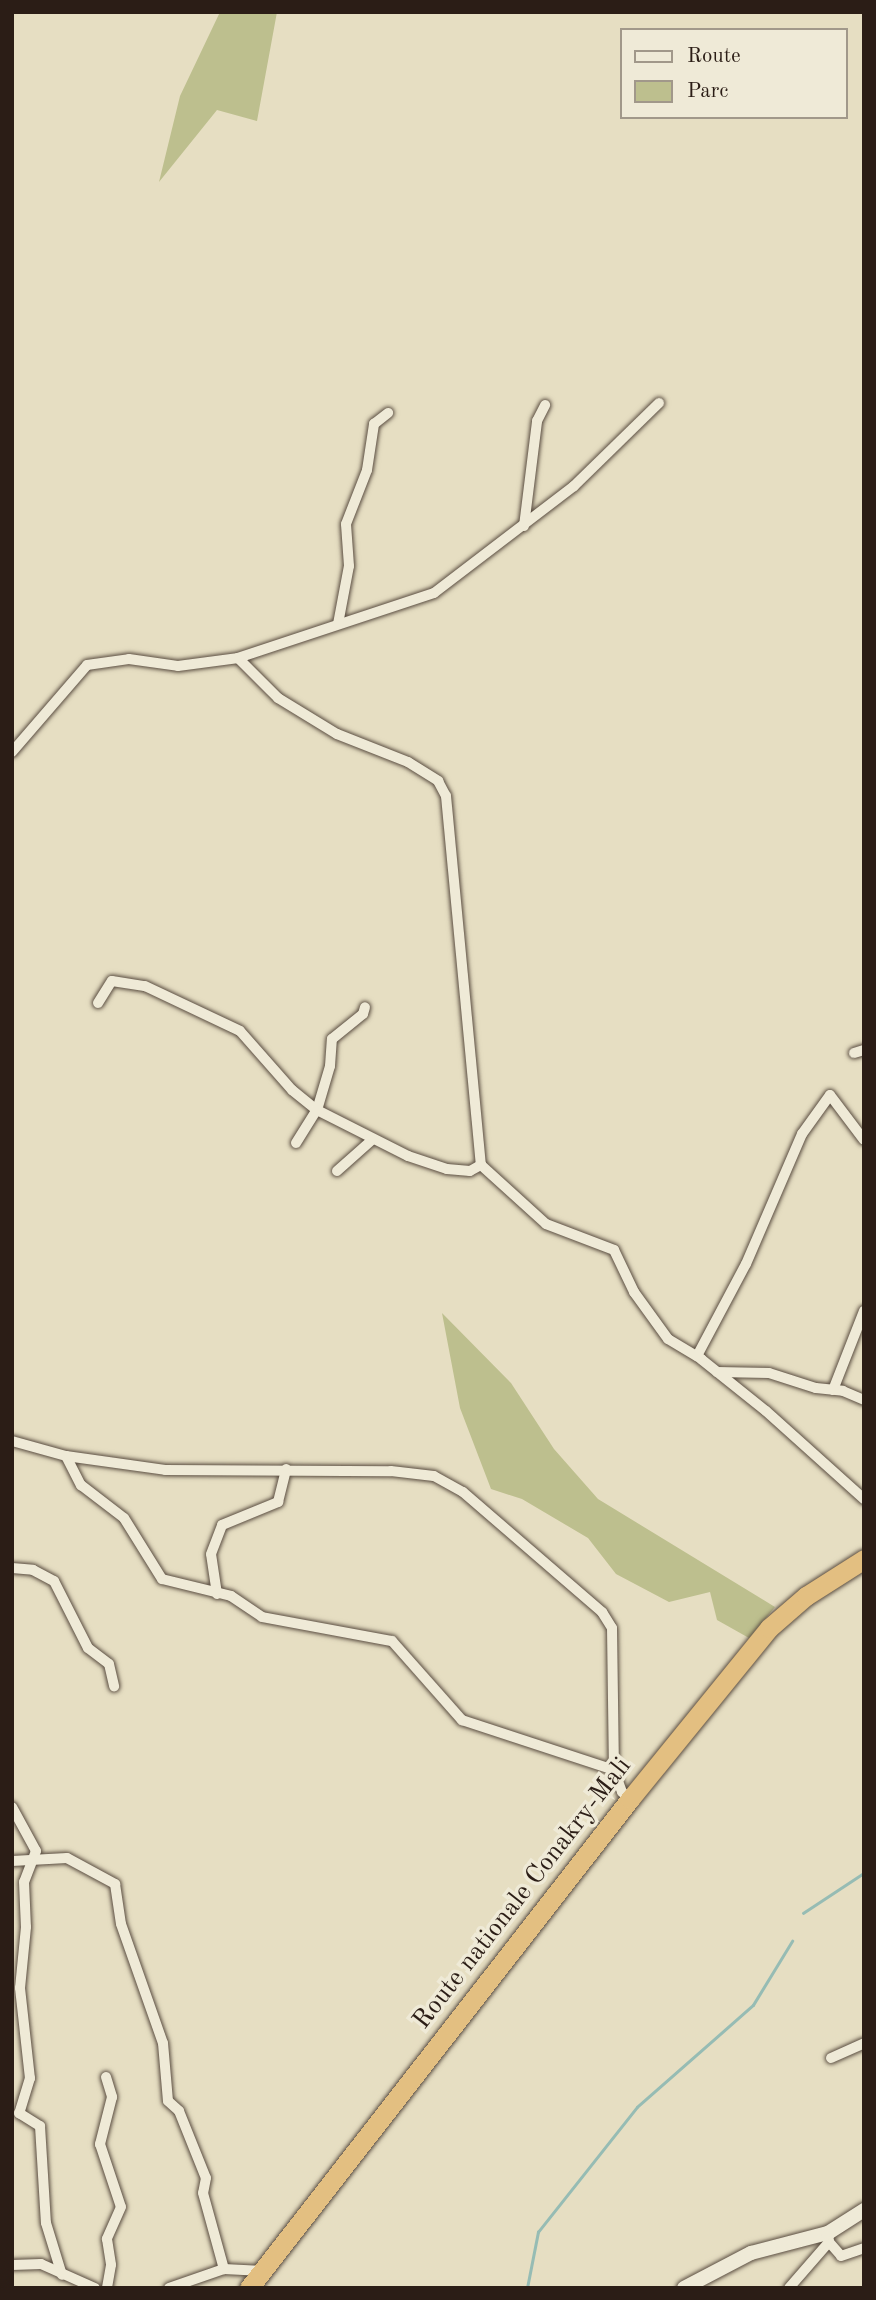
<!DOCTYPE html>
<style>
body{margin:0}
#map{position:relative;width:876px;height:2300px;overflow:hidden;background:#e6dec2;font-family:"Old Standard TT",serif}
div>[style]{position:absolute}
.green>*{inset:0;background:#bdbf8e}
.stream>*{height:2.5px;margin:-1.25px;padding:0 1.25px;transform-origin:1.25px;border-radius:1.25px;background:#96bcb4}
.roads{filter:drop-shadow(0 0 2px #5a4d41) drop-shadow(0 0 2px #5a4d41)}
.street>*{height:10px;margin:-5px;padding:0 5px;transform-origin:5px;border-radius:5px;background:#efead7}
.secondary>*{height:14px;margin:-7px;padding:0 7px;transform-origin:7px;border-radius:7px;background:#efead7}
.highway>*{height:19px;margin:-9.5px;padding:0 9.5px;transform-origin:9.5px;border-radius:9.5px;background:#e3bf81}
span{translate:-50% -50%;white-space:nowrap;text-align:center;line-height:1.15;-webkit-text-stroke:7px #efead7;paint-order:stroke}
.street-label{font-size:26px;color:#2b1d16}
.frame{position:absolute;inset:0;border:14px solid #2b1d16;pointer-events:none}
.legend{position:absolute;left:620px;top:28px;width:228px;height:91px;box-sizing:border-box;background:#efead7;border:2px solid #a1988a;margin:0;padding:9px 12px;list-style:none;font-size:21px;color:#2b1d16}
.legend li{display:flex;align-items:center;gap:14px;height:35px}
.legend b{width:35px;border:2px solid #a1988a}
</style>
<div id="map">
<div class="green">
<div style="clip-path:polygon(220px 12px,277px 12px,257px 121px,217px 110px,159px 182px,180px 96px)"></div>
<div style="clip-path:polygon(442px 1313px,511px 1383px,554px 1449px,598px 1499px,775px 1607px,749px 1638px,717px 1620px,710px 1592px,669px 1602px,616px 1574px,588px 1538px,522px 1499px,491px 1489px,460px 1408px)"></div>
</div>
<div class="stream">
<div style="left:803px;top:1913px;width:73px;rotate:-33.3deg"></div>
<div style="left:527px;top:2288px;width:57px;rotate:-78.9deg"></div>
<div style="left:538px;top:2232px;width:159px;rotate:-51.6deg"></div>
<div style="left:637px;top:2107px;width:154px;rotate:-41.3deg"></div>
<div style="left:753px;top:2005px;width:75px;rotate:-58.6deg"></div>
</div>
<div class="roads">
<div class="street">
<div style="left:659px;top:403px;width:119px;rotate:135.7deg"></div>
<div style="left:574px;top:486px;width:176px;rotate:142.6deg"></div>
<div style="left:434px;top:593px;width:206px;rotate:161.7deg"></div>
<div style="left:238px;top:658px;width:57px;rotate:45deg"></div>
<div style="left:278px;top:698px;width:69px;rotate:31.4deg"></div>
<div style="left:337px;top:734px;width:76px;rotate:21.5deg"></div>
<div style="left:408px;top:762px;width:36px;rotate:32deg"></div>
<div style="left:438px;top:781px;width:17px;rotate:62deg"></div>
<div style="left:446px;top:796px;width:371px;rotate:84.6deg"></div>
<div style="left:481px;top:1165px;width:88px;rotate:42.2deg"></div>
<div style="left:546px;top:1224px;width:73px;rotate:20.9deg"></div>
<div style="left:614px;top:1250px;width:47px;rotate:64.5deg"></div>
<div style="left:634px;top:1292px;width:58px;rotate:54.1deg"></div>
<div style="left:668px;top:1339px;width:39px;rotate:31deg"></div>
<div style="left:701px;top:1359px;width:83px;rotate:38.7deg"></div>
<div style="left:766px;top:1411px;width:132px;rotate:41.9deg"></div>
<div style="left:524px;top:526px;width:106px;rotate:-82.9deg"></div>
<div style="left:537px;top:421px;width:18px;rotate:-63deg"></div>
<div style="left:338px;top:624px;width:59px;rotate:-79.3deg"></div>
<div style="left:349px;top:566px;width:42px;rotate:-94.1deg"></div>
<div style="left:346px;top:524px;width:58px;rotate:-68.7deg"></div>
<div style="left:367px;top:470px;width:47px;rotate:-81.3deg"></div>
<div style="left:374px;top:424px;width:18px;rotate:-38deg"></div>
<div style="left:12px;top:752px;width:115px;rotate:-49.2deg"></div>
<div style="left:87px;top:665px;width:42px;rotate:-8.1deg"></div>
<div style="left:129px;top:659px;width:49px;rotate:8.1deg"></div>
<div style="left:178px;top:666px;width:61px;rotate:-7.6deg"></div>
<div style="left:98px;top:1003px;width:26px;rotate:-58deg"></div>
<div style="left:112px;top:981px;width:33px;rotate:9deg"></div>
<div style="left:145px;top:986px;width:105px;rotate:25.3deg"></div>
<div style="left:240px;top:1031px;width:79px;rotate:48.6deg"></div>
<div style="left:292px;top:1090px;width:32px;rotate:39deg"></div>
<div style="left:317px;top:1110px;width:102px;rotate:26.8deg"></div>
<div style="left:408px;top:1156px;width:41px;rotate:18.4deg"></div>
<div style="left:447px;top:1169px;width:23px;rotate:5deg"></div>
<div style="left:470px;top:1171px;width:13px;rotate:-29deg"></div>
<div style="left:854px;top:1053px;width:10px;rotate:-17deg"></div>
<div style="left:296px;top:1143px;width:39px;rotate:-58deg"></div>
<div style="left:317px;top:1110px;width:46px;rotate:-73.5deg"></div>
<div style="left:330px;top:1066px;width:27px;rotate:-86deg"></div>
<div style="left:332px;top:1039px;width:40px;rotate:-39deg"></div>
<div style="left:363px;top:1014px;width:7px;rotate:-74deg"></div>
<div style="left:337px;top:1171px;width:48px;rotate:-41.6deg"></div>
<div style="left:697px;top:1356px;width:104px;rotate:-62deg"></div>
<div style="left:746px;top:1264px;width:142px;rotate:-66.7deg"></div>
<div style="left:802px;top:1134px;width:48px;rotate:-54.3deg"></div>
<div style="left:830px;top:1095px;width:56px;rotate:52.9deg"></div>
<div style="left:717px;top:1372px;width:52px;rotate:1.1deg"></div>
<div style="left:769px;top:1373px;width:49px;rotate:17.7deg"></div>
<div style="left:816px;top:1388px;width:27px;rotate:6deg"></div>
<div style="left:843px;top:1391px;width:23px;rotate:23deg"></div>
<div style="left:833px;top:1390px;width:85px;rotate:-68.6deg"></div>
<div style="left:12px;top:1441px;width:56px;rotate:15.5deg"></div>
<div style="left:66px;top:1456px;width:100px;rotate:8deg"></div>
<div style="left:165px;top:1470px;width:226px;rotate:0.3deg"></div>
<div style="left:391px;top:1471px;width:43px;rotate:6.6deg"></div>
<div style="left:434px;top:1476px;width:33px;rotate:29deg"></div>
<div style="left:463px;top:1492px;width:184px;rotate:40.8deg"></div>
<div style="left:602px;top:1612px;width:19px;rotate:58deg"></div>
<div style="left:612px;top:1628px;width:142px;rotate:89.2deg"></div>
<div style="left:614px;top:1770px;width:23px;rotate:70deg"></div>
<div style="left:622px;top:1792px;width:11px;rotate:41deg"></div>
<div style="left:66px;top:1456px;width:33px;rotate:63deg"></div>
<div style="left:81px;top:1485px;width:54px;rotate:37.5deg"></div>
<div style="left:124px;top:1518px;width:72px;rotate:58.1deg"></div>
<div style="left:162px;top:1579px;width:71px;rotate:13.8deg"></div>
<div style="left:231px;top:1596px;width:37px;rotate:34deg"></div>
<div style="left:262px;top:1617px;width:132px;rotate:10.5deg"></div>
<div style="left:392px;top:1641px;width:106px;rotate:48.5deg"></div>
<div style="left:462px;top:1720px;width:160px;rotate:18.2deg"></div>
<div style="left:12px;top:1568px;width:21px;rotate:5deg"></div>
<div style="left:33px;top:1570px;width:24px;rotate:28deg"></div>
<div style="left:54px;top:1581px;width:75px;rotate:63.1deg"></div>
<div style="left:88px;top:1648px;width:26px;rotate:37deg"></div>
<div style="left:109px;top:1664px;width:23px;rotate:77deg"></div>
<div style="left:217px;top:1594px;width:40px;rotate:-98.5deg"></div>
<div style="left:211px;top:1554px;width:31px;rotate:-69deg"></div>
<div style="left:222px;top:1525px;width:61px;rotate:-22.3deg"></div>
<div style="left:278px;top:1502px;width:34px;rotate:-76deg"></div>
<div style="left:12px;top:1807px;width:50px;rotate:61.4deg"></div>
<div style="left:36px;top:1851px;width:33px;rotate:111deg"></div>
<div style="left:24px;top:1882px;width:45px;rotate:87.5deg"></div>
<div style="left:26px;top:1927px;width:61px;rotate:95.6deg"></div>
<div style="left:20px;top:1988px;width:91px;rotate:83.7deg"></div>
<div style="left:30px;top:2078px;width:37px;rotate:107deg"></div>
<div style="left:19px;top:2113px;width:25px;rotate:32deg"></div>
<div style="left:40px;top:2126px;width:97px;rotate:86.5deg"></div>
<div style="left:46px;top:2223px;width:54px;rotate:72.9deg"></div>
<div style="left:12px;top:1861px;width:55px;rotate:-3.1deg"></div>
<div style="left:67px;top:1858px;width:55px;rotate:28.4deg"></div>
<div style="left:115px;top:1884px;width:40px;rotate:81.5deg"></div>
<div style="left:121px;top:1924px;width:126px;rotate:70.6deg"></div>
<div style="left:163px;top:2043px;width:58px;rotate:85.1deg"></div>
<div style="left:168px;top:2101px;width:15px;rotate:42deg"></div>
<div style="left:179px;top:2111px;width:72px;rotate:68.1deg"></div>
<div style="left:206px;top:2178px;width:15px;rotate:101deg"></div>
<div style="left:203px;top:2193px;width:79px;rotate:74.6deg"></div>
<div style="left:831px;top:2058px;width:36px;rotate:-24deg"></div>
<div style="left:106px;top:2077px;width:21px;rotate:73deg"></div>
<div style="left:112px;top:2097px;width:49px;rotate:104.3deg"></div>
<div style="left:100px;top:2144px;width:66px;rotate:71.6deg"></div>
<div style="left:121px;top:2207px;width:35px;rotate:114deg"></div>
<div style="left:107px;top:2239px;width:26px;rotate:81deg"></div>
<div style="left:111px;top:2265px;width:23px;rotate:100deg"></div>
<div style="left:829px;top:2242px;width:18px;rotate:49deg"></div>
<div style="left:841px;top:2256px;width:24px;rotate:-19deg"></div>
<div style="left:12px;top:2265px;width:29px;rotate:-2deg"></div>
<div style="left:41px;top:2264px;width:59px;rotate:24deg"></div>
<div style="left:169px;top:2288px;width:58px;rotate:-19.1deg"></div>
<div style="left:224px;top:2269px;width:39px;rotate:3deg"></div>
<div style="left:789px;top:2288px;width:61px;rotate:-49deg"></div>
<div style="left:829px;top:2242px;width:9px;rotate:-96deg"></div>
</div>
<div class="secondary">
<div style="left:684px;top:2288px;width:76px;rotate:-27.6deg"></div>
<div style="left:751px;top:2253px;width:80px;rotate:-14.6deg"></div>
<div style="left:828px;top:2233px;width:43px;rotate:-32.6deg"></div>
</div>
<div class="highway">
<div style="left:249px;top:2288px;width:620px;rotate:-52.08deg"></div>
<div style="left:630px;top:1799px;width:220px;rotate:-50.9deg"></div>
<div style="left:769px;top:1628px;width:49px;rotate:-40.9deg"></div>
<div style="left:806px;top:1596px;width:69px;rotate:-32.5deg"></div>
</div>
</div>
<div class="street-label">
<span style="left:523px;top:1894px;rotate:-52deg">Route nationale Conakry-Mali</span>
</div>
<div class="frame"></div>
<ul class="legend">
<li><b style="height:9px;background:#efead7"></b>Route</li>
<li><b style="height:19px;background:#bdbf8e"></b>Parc</li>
</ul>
</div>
